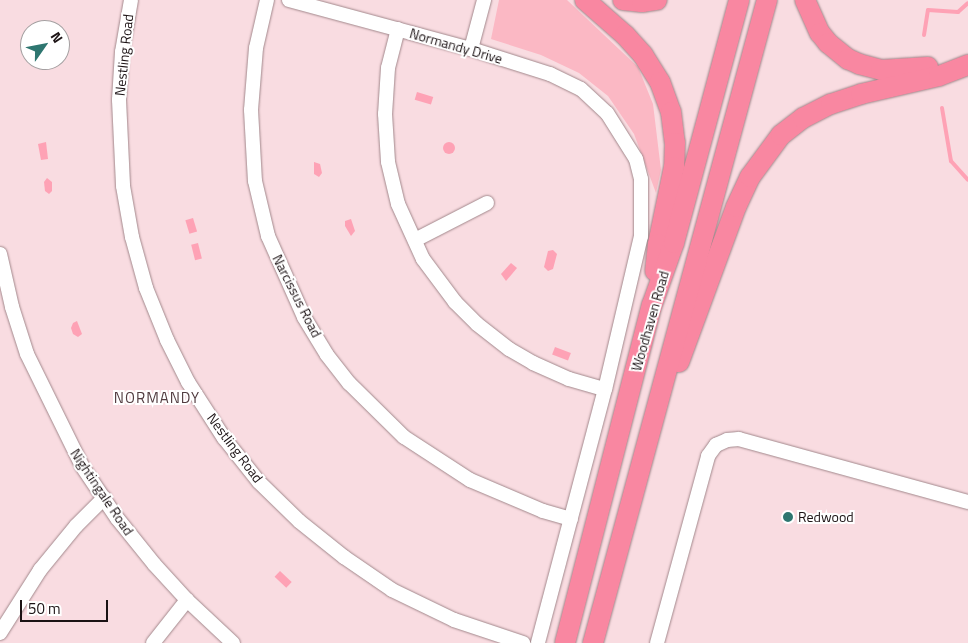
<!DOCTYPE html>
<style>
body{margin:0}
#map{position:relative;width:968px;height:643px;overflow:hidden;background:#f9dce1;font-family:"Titillium Web",sans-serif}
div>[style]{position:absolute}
.green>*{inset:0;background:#fbb8c4}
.water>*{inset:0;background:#fea2b5;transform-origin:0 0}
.round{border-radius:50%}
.stream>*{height:4px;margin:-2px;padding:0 2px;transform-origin:2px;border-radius:2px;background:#fea2b5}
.roads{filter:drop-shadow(0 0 1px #a2888c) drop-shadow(0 0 1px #a2888c)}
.minor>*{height:14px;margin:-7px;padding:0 7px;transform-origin:7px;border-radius:7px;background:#fff}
.highway>*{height:20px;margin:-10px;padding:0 10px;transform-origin:10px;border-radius:10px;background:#f987a1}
.dots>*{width:14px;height:14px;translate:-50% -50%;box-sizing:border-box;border:2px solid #fff;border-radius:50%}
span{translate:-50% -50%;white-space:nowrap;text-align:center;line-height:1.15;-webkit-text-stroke:4px #fff;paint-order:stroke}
.street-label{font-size:14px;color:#1b1214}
.poi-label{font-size:14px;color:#1b1214}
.left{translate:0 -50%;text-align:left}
.neighbourhood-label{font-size:15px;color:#523c40;letter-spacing:1px}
.north{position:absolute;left:20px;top:20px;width:50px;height:50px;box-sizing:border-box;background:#fff;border:1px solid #a4a0a1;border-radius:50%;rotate:57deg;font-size:14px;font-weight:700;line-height:20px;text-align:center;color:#1b1214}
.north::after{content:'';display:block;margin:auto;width:18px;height:22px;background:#2e7670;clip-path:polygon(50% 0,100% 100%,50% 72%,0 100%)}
.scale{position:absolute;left:20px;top:600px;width:88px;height:22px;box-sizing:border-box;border:2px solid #1b1214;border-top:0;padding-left:6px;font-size:15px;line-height:18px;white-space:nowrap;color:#1b1214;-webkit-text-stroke:4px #fff;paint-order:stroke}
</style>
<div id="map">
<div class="green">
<div style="clip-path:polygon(499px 0,567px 0,638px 67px,653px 104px,661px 170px,656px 193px,634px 134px,608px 96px,579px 73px,541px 55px,491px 39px)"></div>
</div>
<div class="water">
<div style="left:417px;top:92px;width:17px;height:8px;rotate:17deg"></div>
<div class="round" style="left:443px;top:142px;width:12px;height:12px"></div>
<div style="clip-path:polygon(46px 142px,48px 159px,41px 160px,38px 144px)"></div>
<div style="clip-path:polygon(314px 162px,320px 164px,322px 173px,319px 177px,314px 174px)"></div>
<div style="clip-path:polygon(47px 178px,52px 182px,52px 191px,49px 194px,45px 191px,44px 182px)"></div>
<div style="left:193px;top:218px;width:14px;height:8px;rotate:73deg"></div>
<div style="clip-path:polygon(351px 219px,355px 231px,351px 236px,345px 226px,345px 221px)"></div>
<div style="left:198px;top:243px;width:16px;height:7px;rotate:76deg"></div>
<div style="clip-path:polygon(553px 250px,557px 254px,553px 269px,548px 271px,544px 267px,548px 251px)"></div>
<div style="clip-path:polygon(511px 263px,517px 268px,506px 281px,501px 274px)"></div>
<div style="clip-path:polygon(77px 321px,82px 334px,78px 337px,73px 334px,71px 328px,73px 323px)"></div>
<div style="left:555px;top:347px;width:17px;height:8px;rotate:21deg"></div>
<div style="left:280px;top:571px;width:16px;height:8px;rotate:43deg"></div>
</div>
<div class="stream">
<div style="left:924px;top:35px;width:25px;rotate:-81deg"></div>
<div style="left:928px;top:10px;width:30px;rotate:4deg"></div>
<div style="left:958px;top:12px;width:13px;rotate:-42deg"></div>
<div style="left:942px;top:108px;width:54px;rotate:80.4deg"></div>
<div style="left:951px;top:161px;width:25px;rotate:48deg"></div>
</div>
<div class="roads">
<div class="minor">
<div style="left:131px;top:0;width:53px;rotate:99.8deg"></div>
<div style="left:122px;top:52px;width:48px;rotate:93.6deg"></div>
<div style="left:119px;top:100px;width:86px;rotate:87.3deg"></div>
<div style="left:123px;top:186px;width:52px;rotate:80deg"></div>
<div style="left:132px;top:237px;width:53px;rotate:74.6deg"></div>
<div style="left:146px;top:288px;width:56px;rotate:68deg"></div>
<div style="left:167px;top:340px;width:47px;rotate:63.4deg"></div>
<div style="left:188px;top:382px;width:67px;rotate:57.3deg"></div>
<div style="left:224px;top:438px;width:56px;rotate:51.5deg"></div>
<div style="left:259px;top:482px;width:56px;rotate:44.3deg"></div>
<div style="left:299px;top:521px;width:58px;rotate:38.7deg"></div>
<div style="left:344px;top:557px;width:58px;rotate:34.5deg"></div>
<div style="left:392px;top:590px;width:69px;rotate:25.8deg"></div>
<div style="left:454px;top:620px;width:73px;rotate:18.4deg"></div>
<div style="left:267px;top:0;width:49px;rotate:102.9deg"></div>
<div style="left:256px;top:48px;width:62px;rotate:94.6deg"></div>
<div style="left:251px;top:110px;width:71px;rotate:86.8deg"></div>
<div style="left:255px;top:181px;width:57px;rotate:76.7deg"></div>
<div style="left:268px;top:236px;width:89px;rotate:66deg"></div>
<div style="left:304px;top:317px;width:44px;rotate:58.8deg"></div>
<div style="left:327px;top:355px;width:36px;rotate:52deg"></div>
<div style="left:349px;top:383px;width:77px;rotate:44.5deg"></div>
<div style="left:404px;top:437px;width:79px;rotate:33.1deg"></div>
<div style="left:470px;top:480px;width:79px;rotate:23deg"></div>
<div style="left:543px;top:511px;width:29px;rotate:16deg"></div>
<div style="left:289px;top:0;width:188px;rotate:15.1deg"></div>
<div style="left:471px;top:49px;width:83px;rotate:17.6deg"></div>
<div style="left:550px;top:74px;width:34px;rotate:26deg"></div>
<div style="left:581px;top:89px;width:35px;rotate:43deg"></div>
<div style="left:607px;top:113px;width:54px;rotate:57.8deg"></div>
<div style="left:636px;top:159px;width:21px;rotate:76deg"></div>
<div style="left:641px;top:179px;width:57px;rotate:90deg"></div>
<div style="left:641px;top:236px;width:157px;rotate:103.2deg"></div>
<div style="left:605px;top:389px;width:263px;rotate:104.8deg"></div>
<div style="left:398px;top:29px;width:40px;rotate:104.4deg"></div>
<div style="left:388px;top:68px;width:46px;rotate:93.7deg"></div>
<div style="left:385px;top:114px;width:48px;rotate:86.4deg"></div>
<div style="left:388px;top:162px;width:43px;rotate:76.6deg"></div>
<div style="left:398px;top:204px;width:60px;rotate:65.6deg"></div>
<div style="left:423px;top:259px;width:54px;rotate:53.3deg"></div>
<div style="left:455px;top:302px;width:31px;rotate:45deg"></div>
<div style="left:477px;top:324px;width:41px;rotate:38deg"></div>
<div style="left:509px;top:349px;width:28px;rotate:30deg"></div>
<div style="left:533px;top:363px;width:39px;rotate:24deg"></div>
<div style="left:569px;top:379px;width:37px;rotate:16deg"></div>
<div style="left:471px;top:49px;width:51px;rotate:-75.1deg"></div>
<div style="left:415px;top:240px;width:81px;rotate:-27.2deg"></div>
<div style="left:0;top:254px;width:54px;rotate:77.2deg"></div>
<div style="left:12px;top:307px;width:49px;rotate:72.3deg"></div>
<div style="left:27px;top:354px;width:125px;rotate:63.8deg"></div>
<div style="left:82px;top:466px;width:63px;rotate:56.1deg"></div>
<div style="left:117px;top:518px;width:59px;rotate:51.2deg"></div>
<div style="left:154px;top:564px;width:49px;rotate:47.5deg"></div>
<div style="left:187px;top:600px;width:63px;rotate:43.1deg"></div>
<div style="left:0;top:633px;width:75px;rotate:-57.6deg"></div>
<div style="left:40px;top:570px;width:57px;rotate:-50.7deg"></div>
<div style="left:76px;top:526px;width:40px;rotate:-45deg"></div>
<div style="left:153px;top:643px;width:55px;rotate:-51.7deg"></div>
<div style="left:657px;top:643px;width:194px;rotate:-74.7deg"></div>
<div style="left:708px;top:456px;width:14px;rotate:-54deg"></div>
<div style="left:716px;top:445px;width:12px;rotate:-24deg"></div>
<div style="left:727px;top:440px;width:12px;rotate:-5deg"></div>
<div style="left:739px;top:439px;width:238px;rotate:15.4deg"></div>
</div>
<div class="highway">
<div style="left:585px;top:0;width:53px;rotate:41.2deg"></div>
<div style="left:625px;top:35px;width:27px;rotate:48deg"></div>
<div style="left:643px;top:55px;width:32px;rotate:58deg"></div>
<div style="left:660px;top:82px;width:32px;rotate:70deg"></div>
<div style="left:671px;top:112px;width:31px;rotate:83deg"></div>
<div style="left:675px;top:143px;width:24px;rotate:92deg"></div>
<div style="left:674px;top:167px;width:79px;rotate:101.7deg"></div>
<div style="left:658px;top:244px;width:27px;rotate:96deg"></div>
<div style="left:623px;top:0;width:19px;rotate:6deg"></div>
<div style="left:642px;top:2px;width:15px;rotate:-8deg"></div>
<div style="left:805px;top:0;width:36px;rotate:66deg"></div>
<div style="left:820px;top:33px;width:13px;rotate:51deg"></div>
<div style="left:828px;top:43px;width:26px;rotate:39deg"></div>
<div style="left:848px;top:59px;width:12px;rotate:24deg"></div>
<div style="left:859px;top:64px;width:23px;rotate:15deg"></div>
<div style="left:881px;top:70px;width:47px;rotate:-3.7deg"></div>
<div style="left:679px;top:362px;width:165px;rotate:-69.8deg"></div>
<div style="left:736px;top:207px;width:33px;rotate:-65deg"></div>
<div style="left:750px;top:177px;width:52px;rotate:-53.6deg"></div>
<div style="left:781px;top:135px;width:28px;rotate:-38deg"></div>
<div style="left:803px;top:118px;width:31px;rotate:-27deg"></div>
<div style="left:831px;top:104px;width:32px;rotate:-18deg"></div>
<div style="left:861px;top:94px;width:80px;rotate:-13deg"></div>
<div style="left:939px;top:76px;width:31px;rotate:-21deg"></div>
<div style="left:565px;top:643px;width:349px;rotate:-75.6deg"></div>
<div style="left:652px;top:305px;width:66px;rotate:-70.5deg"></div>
<div style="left:674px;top:243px;width:252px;rotate:-75deg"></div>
<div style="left:593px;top:643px;width:666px;rotate:-74.86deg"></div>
</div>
</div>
<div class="dots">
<div style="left:788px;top:517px;background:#2e7670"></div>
</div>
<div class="street-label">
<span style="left:456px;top:46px;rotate:16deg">Normandy Drive</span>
<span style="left:124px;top:55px;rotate:-84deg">Nestling Road</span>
<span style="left:297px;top:296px;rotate:63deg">Narcissus Road</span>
<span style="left:650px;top:321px;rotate:-74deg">Woodhaven Road</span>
<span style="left:235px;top:448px;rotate:53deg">Nestling Road</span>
<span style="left:102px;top:492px;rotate:56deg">Nightingale Road</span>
</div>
<div class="poi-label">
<span class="left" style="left:798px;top:517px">Redwood</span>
</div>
<div class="neighbourhood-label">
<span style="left:157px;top:398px">NORMANDY</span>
</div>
<div class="north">N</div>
<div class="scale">50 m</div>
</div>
